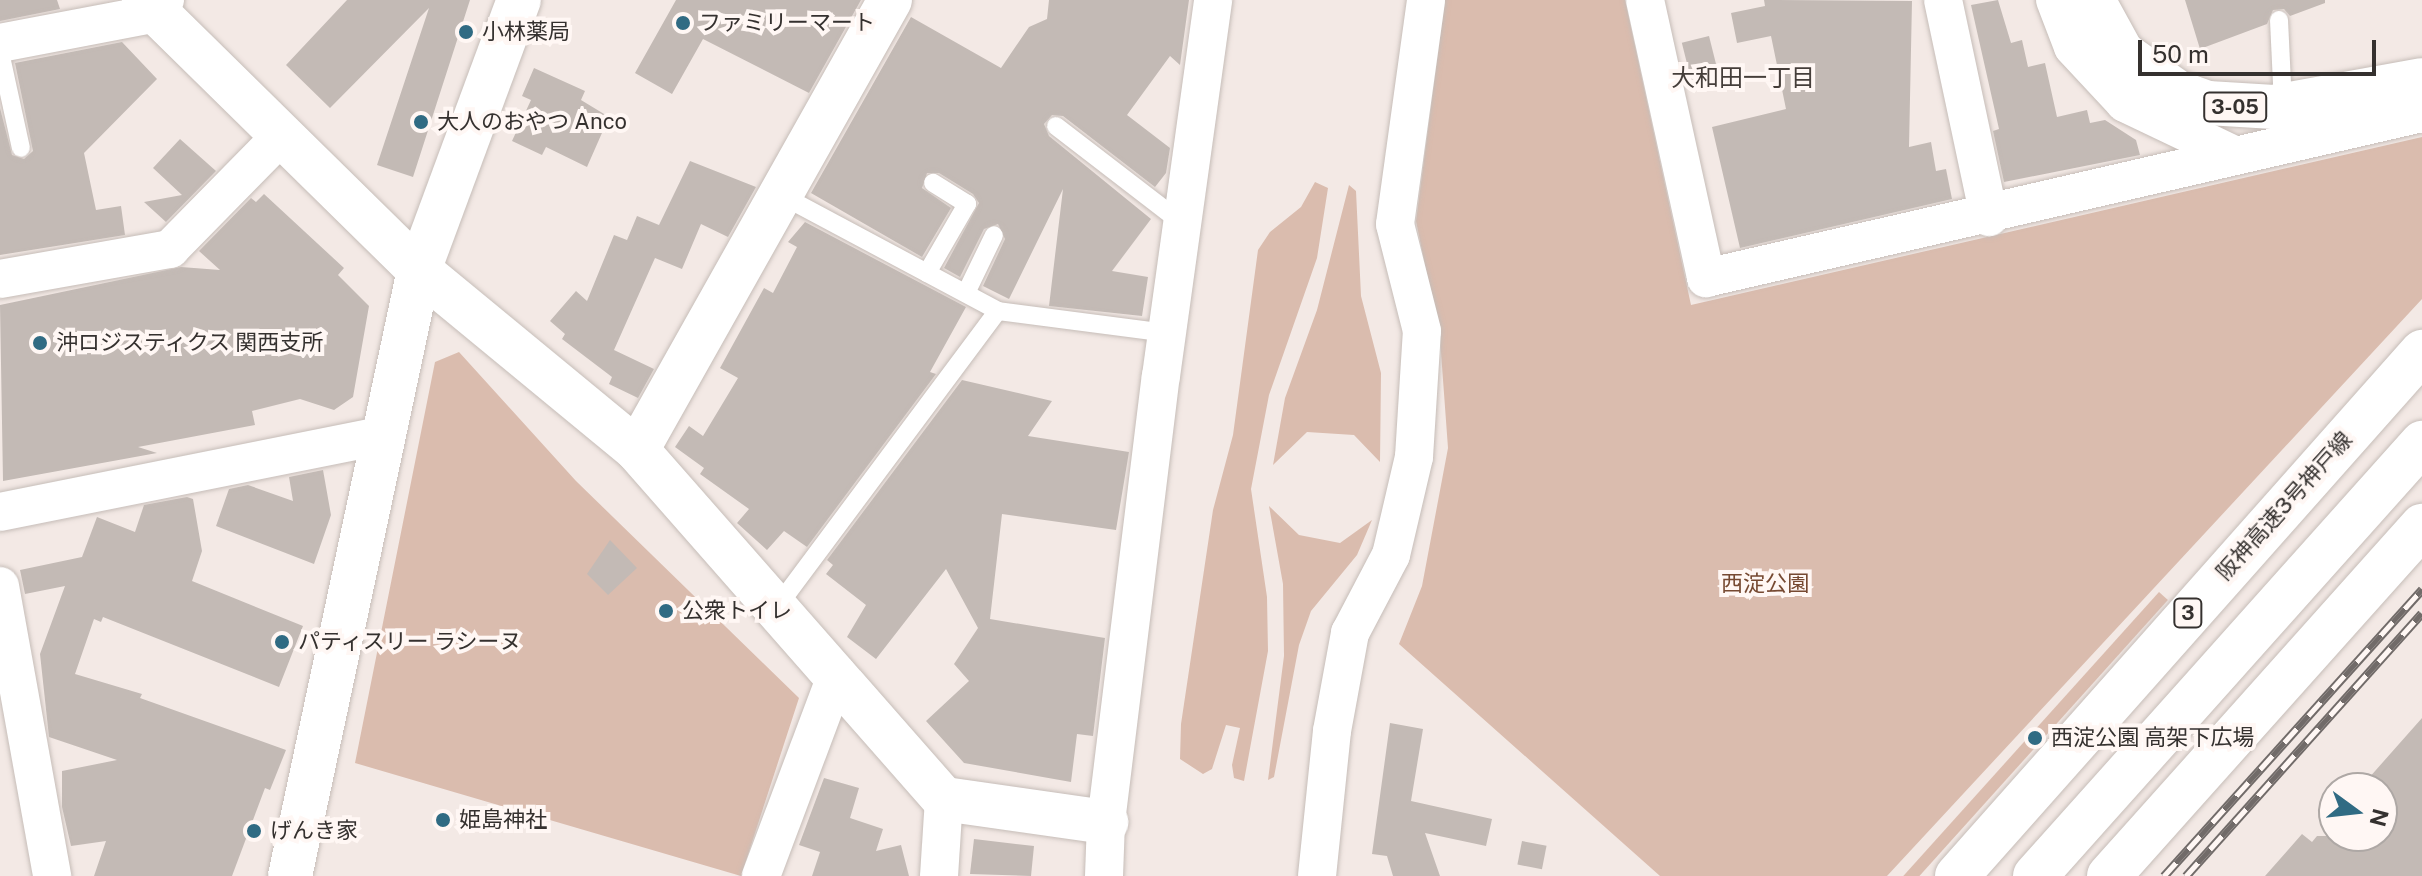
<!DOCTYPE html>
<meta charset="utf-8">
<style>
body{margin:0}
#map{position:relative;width:2422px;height:876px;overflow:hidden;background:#f3e9e5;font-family:"Public Sans","Noto Sans JP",sans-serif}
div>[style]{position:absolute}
.green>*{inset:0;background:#dabcae;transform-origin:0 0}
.building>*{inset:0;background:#c3bab5;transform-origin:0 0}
.roads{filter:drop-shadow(0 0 2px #c6bdb8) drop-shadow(0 0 2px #c6bdb8)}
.lane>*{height:18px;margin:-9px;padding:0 9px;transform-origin:9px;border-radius:9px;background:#fff}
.street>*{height:38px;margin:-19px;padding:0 19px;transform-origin:19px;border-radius:19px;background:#fff}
.secondary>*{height:44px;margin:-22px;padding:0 22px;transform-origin:22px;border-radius:22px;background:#fff}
.highway>*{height:44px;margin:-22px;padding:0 22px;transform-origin:22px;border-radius:22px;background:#fff}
.rail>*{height:9px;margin-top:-4.5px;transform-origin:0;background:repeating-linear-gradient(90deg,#fff7f4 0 18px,#716b69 0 36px);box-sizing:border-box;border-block:2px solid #716b69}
.dots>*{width:22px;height:22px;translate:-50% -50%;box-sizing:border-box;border:4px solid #fff7f4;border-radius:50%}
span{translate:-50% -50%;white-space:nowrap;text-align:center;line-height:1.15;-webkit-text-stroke:8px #fff7f4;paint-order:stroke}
.shield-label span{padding:2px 6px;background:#fff7f4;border:2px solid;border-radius:6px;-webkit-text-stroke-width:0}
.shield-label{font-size:20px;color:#35312f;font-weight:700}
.poi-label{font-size:22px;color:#35312f}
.left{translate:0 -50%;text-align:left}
.street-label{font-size:22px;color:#35312f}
.park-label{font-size:22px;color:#764931}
.neighbourhood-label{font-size:24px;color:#453e3a}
.north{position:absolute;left:2318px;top:772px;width:80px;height:80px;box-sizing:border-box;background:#fff7f4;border:2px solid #aea8a5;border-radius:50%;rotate:105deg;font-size:22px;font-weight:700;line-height:32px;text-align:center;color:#35312f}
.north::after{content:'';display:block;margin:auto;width:28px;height:36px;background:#306b83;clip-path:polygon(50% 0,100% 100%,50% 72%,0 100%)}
.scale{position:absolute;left:2138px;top:40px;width:238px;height:36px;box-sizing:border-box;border:4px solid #35312f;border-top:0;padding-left:10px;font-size:24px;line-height:28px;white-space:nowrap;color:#35312f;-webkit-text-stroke:6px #fff7f4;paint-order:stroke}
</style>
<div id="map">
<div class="green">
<div style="clip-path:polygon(1445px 0,1625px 0,1691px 305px,2422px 137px,2422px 299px,1887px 876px,1660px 876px,1399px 644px,1422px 586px,1448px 448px,1440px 339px,1416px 221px)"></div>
<div style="clip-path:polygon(1315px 182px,1328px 188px,1317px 258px,1269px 395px,1251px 489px,1267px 597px,1268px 651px,1244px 781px,1234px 778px,1232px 765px,1240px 728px,1226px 725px,1212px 769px,1203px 774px,1180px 759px,1181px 724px,1213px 510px,1233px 435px,1258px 250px,1270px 232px,1301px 207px)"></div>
<div style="clip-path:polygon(1349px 185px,1356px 191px,1361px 296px,1381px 373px,1380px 462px,1354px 435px,1307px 432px,1273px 465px,1285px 398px,1317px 310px)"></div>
<div style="clip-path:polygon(459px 352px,576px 481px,799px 698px,741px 876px,355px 763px,435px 362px)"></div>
<div style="clip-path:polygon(1269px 506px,1299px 535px,1340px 543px,1372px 520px,1357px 555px,1311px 611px,1299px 645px,1274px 777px,1268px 780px,1284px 656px,1283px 584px)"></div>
<div style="left:2159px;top:592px;width:12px;height:383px;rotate:42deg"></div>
</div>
<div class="building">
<div style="clip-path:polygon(0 0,57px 0,60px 9px,0 21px)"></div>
<div style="clip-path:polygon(347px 0,470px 0,413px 177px,377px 165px,429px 8px,330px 108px,286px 65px)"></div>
<div style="clip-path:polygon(676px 0,861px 0,809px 93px,703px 39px,672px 94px,635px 73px)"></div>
<div style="clip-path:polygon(1049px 0,1189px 0,1180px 65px,1170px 56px,1127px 115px,1170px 148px,1166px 173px,1155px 187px,1063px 116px,1052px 115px,1044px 124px,1049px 136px,1151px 219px,1112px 271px,1148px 277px,1142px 316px,1049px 306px,1063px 189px,1009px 299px,983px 286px,1005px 239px,998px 224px,984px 229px,960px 277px,944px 268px,979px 203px,973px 194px,939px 173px,927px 173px,922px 188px,951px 208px,922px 257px,811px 193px,911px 17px,1001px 68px,1029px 27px,1047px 19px)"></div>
<div style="clip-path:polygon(1764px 0,1912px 1px,1909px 147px,1931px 142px,1936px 171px,1946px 169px,1952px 199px,1740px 248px,1712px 127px,1786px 109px,1771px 36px,1737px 43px,1731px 13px,1765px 6px)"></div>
<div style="clip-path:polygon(1998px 0,2011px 43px,2022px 40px,2028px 67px,2045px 63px,2057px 117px,2087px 110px,2090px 123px,2105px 120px,2136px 140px,2140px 155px,2004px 182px,1993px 131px,1999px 129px,1971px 5px)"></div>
<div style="clip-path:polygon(2185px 0,2325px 0,2325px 3px,2290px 16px,2284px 9px,2273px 10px,2267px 24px,2200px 49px)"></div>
<div style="left:1709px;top:36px;width:38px;height:28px;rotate:76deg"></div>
<div style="clip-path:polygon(122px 42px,157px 79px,84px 153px,96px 210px,121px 206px,125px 235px,0 255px,0 108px,12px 155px,24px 159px,33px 151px,15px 63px)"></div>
<div style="clip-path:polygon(534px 68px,585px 91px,581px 100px,609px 117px,587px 167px,546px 147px,542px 155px,512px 141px,531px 100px,522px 96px)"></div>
<div style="clip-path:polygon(180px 139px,216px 171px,166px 222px,144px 202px,182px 195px,153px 168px)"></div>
<div style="clip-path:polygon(690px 161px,756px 187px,728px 237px,701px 224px,682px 269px,655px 258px,614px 350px,654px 369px,638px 398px,609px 384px,612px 377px,562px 339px,565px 334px,550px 321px,576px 291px,587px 301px,614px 235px,627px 240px,637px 216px,659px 225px)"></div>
<div style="clip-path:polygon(264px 194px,344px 268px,338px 275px,369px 306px,353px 397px,334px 410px,300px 399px,252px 411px,255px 425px,138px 447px,157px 453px,3px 481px,0 305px,181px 267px,220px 270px,199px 251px,251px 198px,256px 202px)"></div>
<div style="clip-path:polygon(805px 222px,966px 307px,930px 372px,936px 374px,807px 547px,784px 531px,767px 550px,737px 523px,749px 509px,700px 474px,704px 468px,675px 447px,689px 426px,703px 436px,738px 378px,720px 368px,764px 288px,773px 293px,797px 247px,788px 242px)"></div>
<div style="clip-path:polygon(962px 380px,1052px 401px,1028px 436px,1129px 452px,1116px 530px,1002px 514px,990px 619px,1105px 638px,1093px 736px,1077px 734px,1071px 782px,964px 763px,926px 721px,969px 681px,954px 664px,978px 628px,946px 569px,876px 659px,847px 637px,866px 605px,826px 574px,833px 565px,827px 560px)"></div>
<div style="clip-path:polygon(323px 470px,331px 515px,314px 564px,216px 526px,229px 489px,248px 485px,293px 501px,289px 477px)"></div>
<div style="clip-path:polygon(187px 497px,193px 499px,202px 551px,192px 581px,303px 626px,279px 687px,103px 617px,101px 622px,94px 619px,75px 674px,142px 694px,140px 698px,286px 750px,270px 790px,265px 788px,232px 876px,94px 876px,106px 841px,71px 846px,62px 807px,62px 771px,117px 760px,49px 737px,40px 654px,65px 586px,25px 594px,20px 570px,82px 557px,97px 517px,135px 532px,144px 505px)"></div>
<div style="clip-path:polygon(610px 540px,637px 568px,608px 595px,587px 574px)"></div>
<div style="clip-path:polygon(2422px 718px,2422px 876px,2265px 876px,2302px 834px,2312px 842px,2317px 836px,2382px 836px,2382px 788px,2360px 788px)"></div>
<div style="clip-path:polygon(1390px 723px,1423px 729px,1411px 801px,1492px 819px,1486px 846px,1425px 833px,1440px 876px,1393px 876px,1387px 856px,1372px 854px)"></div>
<div style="clip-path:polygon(824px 778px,859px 788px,850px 818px,883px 829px,876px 851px,901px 845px,909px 876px,812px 876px,820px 852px,799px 845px)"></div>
<div style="clip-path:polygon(974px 839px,1034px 846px,1031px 876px,970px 874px)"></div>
<div style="left:1522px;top:841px;width:25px;height:24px;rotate:11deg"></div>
</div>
<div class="roads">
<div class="lane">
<div style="left:2279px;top:20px;width:85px;rotate:87.3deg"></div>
<div style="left:0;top:52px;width:98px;rotate:77.7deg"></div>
<div style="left:1056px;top:126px;width:159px;rotate:37.6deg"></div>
<div style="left:781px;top:195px;width:246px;rotate:28.1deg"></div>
<div style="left:927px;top:273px;width:80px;rotate:-59.9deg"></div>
<div style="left:967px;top:204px;width:40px;rotate:-148deg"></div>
<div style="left:966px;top:293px;width:64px;rotate:-64.2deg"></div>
<div style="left:777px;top:607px;width:369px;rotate:-53.3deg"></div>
<div style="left:998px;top:311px;width:170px;rotate:7.4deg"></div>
</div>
<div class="street">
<div style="left:1645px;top:0;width:285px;rotate:77.6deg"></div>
<div style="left:1706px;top:278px;width:735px;rotate:-12.98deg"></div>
<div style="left:1943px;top:0;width:222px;rotate:78deg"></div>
<div style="left:2055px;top:0;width:50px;rotate:69deg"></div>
<div style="left:2073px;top:47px;width:76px;rotate:47.1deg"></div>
<div style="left:2125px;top:103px;width:116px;rotate:25.5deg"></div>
<div style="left:0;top:43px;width:161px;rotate:-10.8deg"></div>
<div style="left:158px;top:13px;width:15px;rotate:-62deg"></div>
<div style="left:0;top:279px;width:173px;rotate:-10deg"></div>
<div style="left:170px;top:249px;width:158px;rotate:-45.5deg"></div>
<div style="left:0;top:512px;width:392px;rotate:-11.3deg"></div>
<div style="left:0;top:586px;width:295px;rotate:79.8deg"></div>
<div style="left:761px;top:876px;width:216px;rotate:-69.4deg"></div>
<div style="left:939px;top:876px;width:77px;rotate:-86.3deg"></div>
<div style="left:1104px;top:876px;width:54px;rotate:-87.9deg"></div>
<div style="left:1106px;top:822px;width:449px;rotate:-83deg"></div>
<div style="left:1161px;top:376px;width:380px;rotate:-82.1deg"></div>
<div style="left:1317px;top:876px;width:146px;rotate:-84.1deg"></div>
<div style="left:1332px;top:731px;width:100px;rotate:-79.6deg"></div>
<div style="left:1350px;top:633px;width:88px;rotate:-62.3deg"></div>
<div style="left:1391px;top:555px;width:101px;rotate:-76.8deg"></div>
<div style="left:1414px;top:457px;width:126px;rotate:-86.4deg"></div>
<div style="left:1422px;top:331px;width:110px;rotate:-104.2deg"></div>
<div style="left:1395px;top:224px;width:226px;rotate:-82.1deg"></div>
</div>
<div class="secondary">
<div style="left:144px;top:0;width:385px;rotate:44.5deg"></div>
<div style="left:419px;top:270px;width:283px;rotate:39.5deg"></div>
<div style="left:637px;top:450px;width:465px;rotate:48.7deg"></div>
<div style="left:944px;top:799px;width:164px;rotate:8.1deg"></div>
<div style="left:637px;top:450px;width:516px;rotate:-60.65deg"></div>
<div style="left:290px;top:876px;width:620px;rotate:-77.98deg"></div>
<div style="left:419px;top:270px;width:288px;rotate:-69.7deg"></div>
<div style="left:2109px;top:876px;width:470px;rotate:-48.2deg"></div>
</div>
<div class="highway">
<div style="left:2093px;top:0;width:60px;rotate:61.3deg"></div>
<div style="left:2122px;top:53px;width:67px;rotate:35.3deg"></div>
<div style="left:2177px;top:92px;width:33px;rotate:20deg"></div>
<div style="left:2208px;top:103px;width:66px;rotate:3.5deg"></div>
<div style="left:2274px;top:107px;width:150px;rotate:-10.3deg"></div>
<div style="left:1957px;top:876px;width:701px;rotate:-48.41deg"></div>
<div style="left:2035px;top:876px;width:581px;rotate:-48.21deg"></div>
</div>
</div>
<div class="rail">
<div style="left:2164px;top:876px;width:386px;rotate:-48deg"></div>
<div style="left:2186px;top:876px;width:353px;rotate:-48.1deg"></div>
</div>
<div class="dots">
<div style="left:683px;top:23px;background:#306b83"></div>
<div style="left:466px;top:32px;background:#306b83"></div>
<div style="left:421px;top:122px;background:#306b83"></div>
<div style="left:40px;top:343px;background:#306b83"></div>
<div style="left:666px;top:611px;background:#306b83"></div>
<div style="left:282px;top:642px;background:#306b83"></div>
<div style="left:2035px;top:738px;background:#306b83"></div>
<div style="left:443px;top:820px;background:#306b83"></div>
<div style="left:254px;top:831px;background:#306b83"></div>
</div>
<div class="shield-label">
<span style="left:2235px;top:107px">3-05</span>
<span style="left:2188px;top:613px">3</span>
</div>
<div class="poi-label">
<span class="left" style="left:699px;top:23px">ファミリーマート</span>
<span class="left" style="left:482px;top:32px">小林薬局</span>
<span class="left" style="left:437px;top:122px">大人のおやつ Anco</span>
<span class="left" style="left:56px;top:343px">沖ロジスティクス 関西支所</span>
<span class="left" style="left:682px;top:611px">公衆トイレ</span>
<span class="left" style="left:298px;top:642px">パティスリー ラシーヌ</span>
<span class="left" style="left:2051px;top:738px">西淀公園 高架下広場</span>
<span class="left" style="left:459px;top:820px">姫島神社</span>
<span class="left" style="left:270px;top:831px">げんき家</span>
</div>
<div class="street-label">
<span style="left:2284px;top:506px;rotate:-48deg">阪神高速3号神戸線</span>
</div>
<div class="park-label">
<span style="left:1765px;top:584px">西淀公園</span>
</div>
<div class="neighbourhood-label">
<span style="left:1743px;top:78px">大和田一丁目</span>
</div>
<div class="north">N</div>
<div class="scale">50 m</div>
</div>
